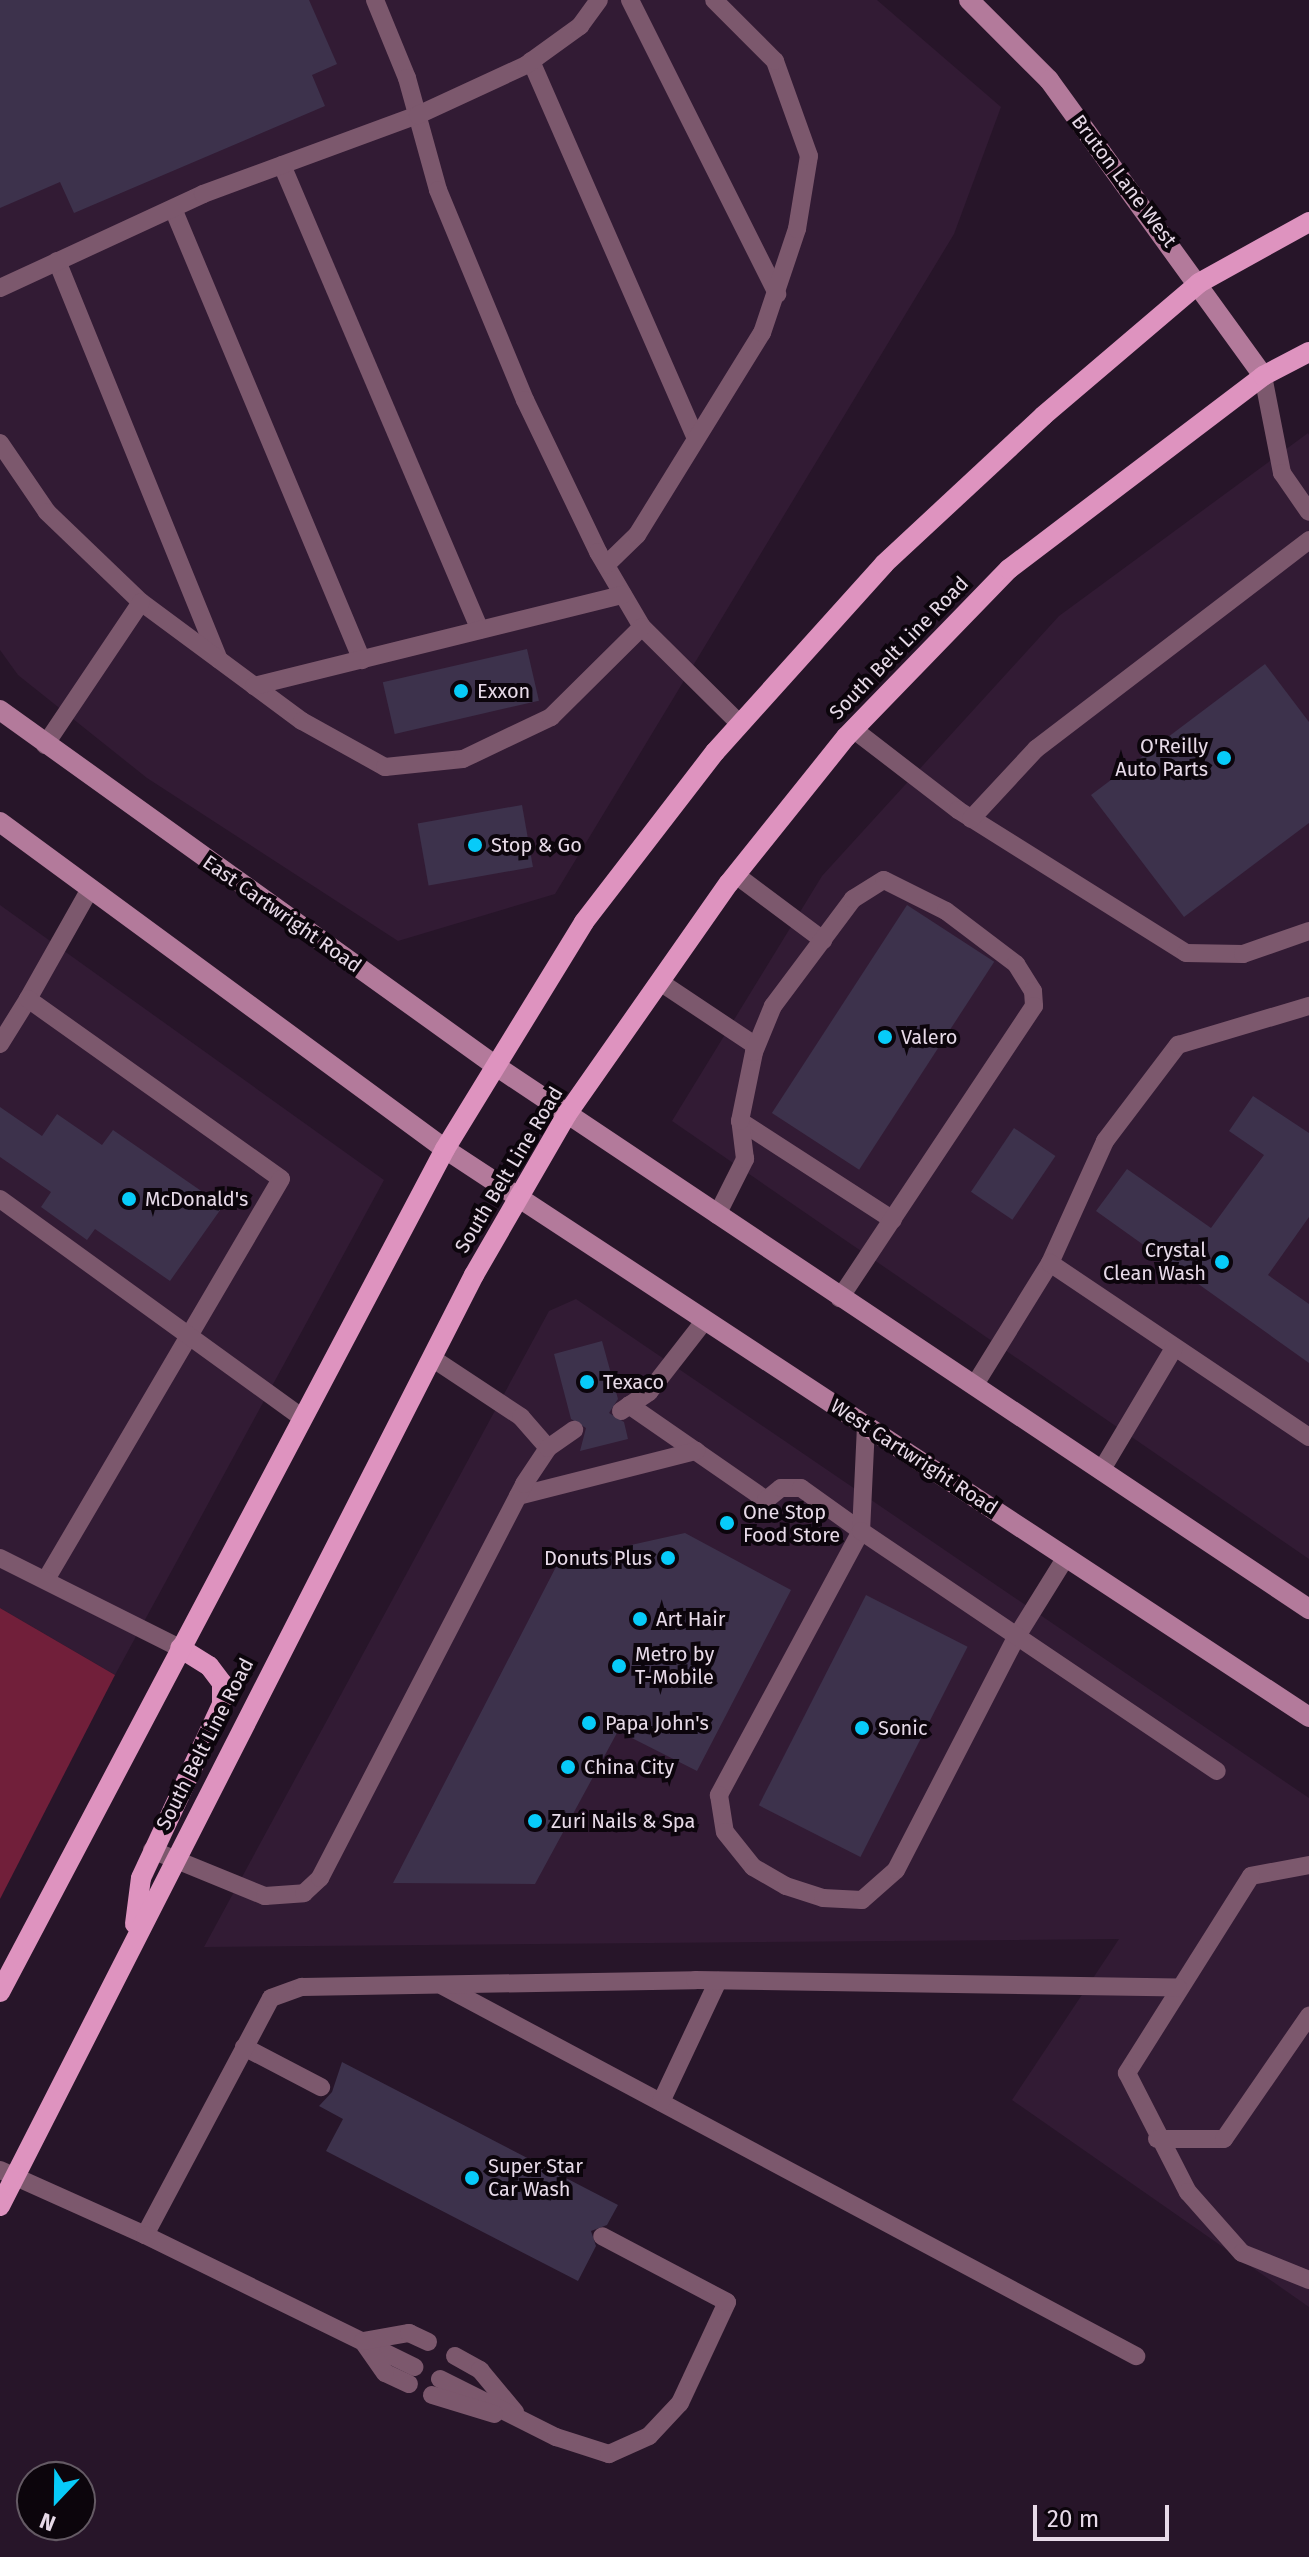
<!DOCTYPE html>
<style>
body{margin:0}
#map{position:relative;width:1309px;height:2557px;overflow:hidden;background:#271529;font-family:"Fira Sans",sans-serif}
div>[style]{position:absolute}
.built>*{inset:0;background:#321b34}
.green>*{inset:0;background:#711f3a}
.building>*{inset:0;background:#3d324c;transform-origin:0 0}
.lane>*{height:18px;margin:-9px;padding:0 9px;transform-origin:9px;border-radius:9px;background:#7c586d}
.secondary>*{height:20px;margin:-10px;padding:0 10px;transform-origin:10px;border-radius:10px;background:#b37a9b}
.primary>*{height:20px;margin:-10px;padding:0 10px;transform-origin:10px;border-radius:10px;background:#de93bf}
.dots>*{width:22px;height:22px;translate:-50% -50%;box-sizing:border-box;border:4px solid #0c050c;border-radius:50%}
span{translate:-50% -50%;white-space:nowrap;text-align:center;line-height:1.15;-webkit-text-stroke:8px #0c050c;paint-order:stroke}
.street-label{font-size:20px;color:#e7dae8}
.poi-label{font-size:20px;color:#e7dae8}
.left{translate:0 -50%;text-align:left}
.right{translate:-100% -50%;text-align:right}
.north{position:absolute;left:16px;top:2461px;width:80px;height:80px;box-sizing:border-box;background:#0c050c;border:2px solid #645a64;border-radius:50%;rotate:202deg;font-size:22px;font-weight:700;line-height:32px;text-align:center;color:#e7dae8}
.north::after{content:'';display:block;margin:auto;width:28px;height:36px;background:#07cbf9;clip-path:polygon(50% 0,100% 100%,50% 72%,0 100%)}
.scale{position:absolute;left:1033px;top:2505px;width:136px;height:36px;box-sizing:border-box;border:4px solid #e7dae8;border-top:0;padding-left:10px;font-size:24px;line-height:28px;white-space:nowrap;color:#e7dae8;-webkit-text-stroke:6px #0c050c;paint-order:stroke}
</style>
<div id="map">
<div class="built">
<div style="clip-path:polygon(0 0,877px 0,1001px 107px,954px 234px,555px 894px,398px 941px,147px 778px,18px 675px,0 650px)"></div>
<div style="clip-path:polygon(1308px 433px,1309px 435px,1309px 1559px,672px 1121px,822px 876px,1059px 616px)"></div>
<div style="clip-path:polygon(0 905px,384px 1180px,115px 1675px,0 1608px)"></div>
<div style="clip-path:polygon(576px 1299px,1309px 1798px,1309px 2307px,1012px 2100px,1119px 1939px,204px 1947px,549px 1311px)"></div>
</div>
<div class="green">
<div style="clip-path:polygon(0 1608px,115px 1675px,0 1899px)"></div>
</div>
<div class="building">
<div style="clip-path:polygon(0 0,309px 0,337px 64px,312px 75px,325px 106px,74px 213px,60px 182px,0 208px)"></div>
<div style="left:527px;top:649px;width:53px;height:148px;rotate:77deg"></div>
<div style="clip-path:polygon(1265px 664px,1309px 722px,1309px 823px,1184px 917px,1091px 795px)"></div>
<div style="left:522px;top:805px;width:63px;height:106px;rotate:80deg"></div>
<div style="left:907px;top:905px;width:104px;height:248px;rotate:33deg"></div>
<div style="clip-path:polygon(1253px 1096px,1309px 1133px,1309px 1217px,1268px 1275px,1309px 1304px,1309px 1363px,1096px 1211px,1127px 1169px,1211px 1228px,1264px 1155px,1229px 1131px)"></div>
<div style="clip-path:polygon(0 1107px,42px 1136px,57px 1114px,102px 1145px,113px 1130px,223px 1206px,170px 1281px,95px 1229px,87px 1240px,41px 1207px,51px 1192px,0 1157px)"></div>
<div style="left:1014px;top:1128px;width:50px;height:77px;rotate:34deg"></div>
<div style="clip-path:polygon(602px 1341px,618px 1399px,609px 1413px,624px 1422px,628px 1439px,580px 1451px,586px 1428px,571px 1419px,554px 1354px)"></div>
<div style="clip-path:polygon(685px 1533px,791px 1590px,697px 1771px,618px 1731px,535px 1884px,393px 1883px,559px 1561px)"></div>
<div style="left:866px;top:1595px;width:114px;height:236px;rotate:27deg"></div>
<div style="clip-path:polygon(342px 2062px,618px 2205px,607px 2225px,591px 2231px,596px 2246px,578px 2281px,326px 2151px,343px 2119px,319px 2106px,332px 2092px)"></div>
</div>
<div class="lane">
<div style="left:375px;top:0;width:84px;rotate:67.7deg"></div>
<div style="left:407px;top:78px;width:116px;rotate:74.5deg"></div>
<div style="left:438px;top:190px;width:227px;rotate:67.5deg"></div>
<div style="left:525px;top:400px;width:169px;rotate:64.3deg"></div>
<div style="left:598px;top:552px;width:87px;rotate:59.6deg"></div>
<div style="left:642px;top:627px;width:138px;rotate:44.7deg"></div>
<div style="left:630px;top:0;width:329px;rotate:63.4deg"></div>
<div style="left:531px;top:61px;width:410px;rotate:66.4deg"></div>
<div style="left:282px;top:165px;width:505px;rotate:66.94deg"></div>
<div style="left:174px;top:211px;width:487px;rotate:67.3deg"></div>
<div style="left:57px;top:261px;width:430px;rotate:67.9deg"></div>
<div style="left:0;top:288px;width:224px;rotate:-24.8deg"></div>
<div style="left:203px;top:194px;width:229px;rotate:-20.2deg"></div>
<div style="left:418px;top:115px;width:119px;rotate:-24.8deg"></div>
<div style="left:526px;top:65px;width:67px;rotate:-35.8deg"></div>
<div style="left:580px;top:26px;width:32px;rotate:-54deg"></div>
<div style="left:1263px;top:376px;width:99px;rotate:78.9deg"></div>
<div style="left:1282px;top:473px;width:47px;rotate:55.3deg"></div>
<div style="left:0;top:443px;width:83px;rotate:55.7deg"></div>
<div style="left:47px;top:512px;width:130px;rotate:43.8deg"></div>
<div style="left:141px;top:602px;width:200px;rotate:36.5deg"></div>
<div style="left:302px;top:721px;width:95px;rotate:29deg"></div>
<div style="left:385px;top:767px;width:78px;rotate:-5.9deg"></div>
<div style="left:463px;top:759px;width:98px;rotate:-25.5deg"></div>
<div style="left:551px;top:717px;width:128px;rotate:-44.7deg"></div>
<div style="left:606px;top:565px;width:43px;rotate:-44.1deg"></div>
<div style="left:637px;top:535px;width:238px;rotate:-58.3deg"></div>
<div style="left:762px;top:333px;width:110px;rotate:-71.4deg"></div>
<div style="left:797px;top:229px;width:74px;rotate:-80.7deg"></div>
<div style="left:809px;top:156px;width:101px;rotate:-109.7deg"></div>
<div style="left:775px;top:61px;width:86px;rotate:-135deg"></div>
<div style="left:254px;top:686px;width:380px;rotate:-13.9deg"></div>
<div style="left:853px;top:729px;width:133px;rotate:37.6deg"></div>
<div style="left:958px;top:810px;width:269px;rotate:32.1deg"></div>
<div style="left:1186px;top:953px;width:57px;rotate:1deg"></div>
<div style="left:1243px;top:954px;width:70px;rotate:-19.2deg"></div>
<div style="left:45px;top:745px;width:172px;rotate:-56.1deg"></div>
<div style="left:971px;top:819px;width:96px;rotate:-47.1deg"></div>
<div style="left:1036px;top:749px;width:344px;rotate:-37.4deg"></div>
<div style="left:736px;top:875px;width:109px;rotate:36.8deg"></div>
<div style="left:660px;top:982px;width:115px;rotate:33.7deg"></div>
<div style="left:28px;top:999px;width:126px;rotate:-60.6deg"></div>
<div style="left:0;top:1044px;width:53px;rotate:-58.1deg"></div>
<div style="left:28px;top:999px;width:310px;rotate:35.4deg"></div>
<div style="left:281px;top:1179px;width:465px;rotate:120.4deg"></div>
<div style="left:740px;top:1121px;width:182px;rotate:32.9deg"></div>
<div style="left:0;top:1199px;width:372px;rotate:35.9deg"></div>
<div style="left:717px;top:1215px;width:63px;rotate:-63.4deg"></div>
<div style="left:745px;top:1159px;width:38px;rotate:-97deg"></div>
<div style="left:740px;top:1121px;width:70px;rotate:-78.5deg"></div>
<div style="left:754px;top:1052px;width:50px;rotate:-67.6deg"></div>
<div style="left:773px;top:1006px;width:134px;rotate:-53.2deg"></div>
<div style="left:853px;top:899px;width:36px;rotate:-32deg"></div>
<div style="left:884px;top:880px;width:69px;rotate:26.6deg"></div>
<div style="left:946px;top:911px;width:88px;rotate:37.1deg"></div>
<div style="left:1016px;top:964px;width:32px;rotate:58deg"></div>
<div style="left:1033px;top:991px;width:15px;rotate:86deg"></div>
<div style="left:1034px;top:1006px;width:351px;rotate:123.6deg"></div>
<div style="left:1050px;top:1263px;width:134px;rotate:-65.7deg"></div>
<div style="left:1105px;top:1141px;width:121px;rotate:-52.8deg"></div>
<div style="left:1178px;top:1045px;width:137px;rotate:-16.6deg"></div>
<div style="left:432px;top:1358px;width:107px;rotate:33.5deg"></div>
<div style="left:521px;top:1417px;width:41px;rotate:48.9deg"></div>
<div style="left:974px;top:1386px;width:145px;rotate:-58.3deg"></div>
<div style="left:1050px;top:1263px;width:312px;rotate:33.9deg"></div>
<div style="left:629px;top:1405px;width:167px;rotate:34.7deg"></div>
<div style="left:766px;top:1500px;width:19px;rotate:-39deg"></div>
<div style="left:781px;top:1488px;width:20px"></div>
<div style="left:801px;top:1488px;width:74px;rotate:35.6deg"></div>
<div style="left:861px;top:1531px;width:300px;rotate:118.3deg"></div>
<div style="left:719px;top:1795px;width:37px;rotate:81deg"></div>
<div style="left:725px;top:1832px;width:45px;rotate:51.3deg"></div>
<div style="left:753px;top:1867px;width:38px;rotate:30deg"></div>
<div style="left:786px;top:1886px;width:39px;rotate:18deg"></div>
<div style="left:823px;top:1898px;width:39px;rotate:3deg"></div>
<div style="left:862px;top:1900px;width:45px;rotate:-41.4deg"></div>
<div style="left:896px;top:1870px;width:263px;rotate:-62.7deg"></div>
<div style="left:1017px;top:1636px;width:93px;rotate:-58.2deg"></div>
<div style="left:621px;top:1411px;width:34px;rotate:-34deg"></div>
<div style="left:649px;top:1392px;width:91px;rotate:-52.1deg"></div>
<div style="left:866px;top:1426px;width:105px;rotate:92.7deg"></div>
<div style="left:861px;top:1531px;width:429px;rotate:34deg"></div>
<div style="left:1101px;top:1471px;width:143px;rotate:-59.3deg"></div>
<div style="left:518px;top:1496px;width:184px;rotate:-14.2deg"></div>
<div style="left:0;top:1558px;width:201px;rotate:26.6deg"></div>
<div style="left:152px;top:1850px;width:122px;rotate:22.2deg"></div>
<div style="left:265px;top:1896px;width:39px;rotate:-4deg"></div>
<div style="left:304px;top:1893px;width:22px;rotate:-43deg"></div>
<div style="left:320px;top:1878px;width:444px;rotate:-62.6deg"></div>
<div style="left:524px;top:1484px;width:43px;rotate:-56.3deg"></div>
<div style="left:548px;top:1448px;width:32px;rotate:-35deg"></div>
<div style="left:1309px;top:1865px;width:59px;rotate:169.3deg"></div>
<div style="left:1251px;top:1876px;width:233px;rotate:122.2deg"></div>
<div style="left:1127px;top:2073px;width:134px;rotate:62.9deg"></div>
<div style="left:1188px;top:2192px;width:81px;rotate:48.5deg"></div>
<div style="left:1242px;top:2253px;width:72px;rotate:21.9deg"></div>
<div style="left:443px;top:1986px;width:786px;rotate:28.1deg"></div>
<div style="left:244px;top:2047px;width:87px;rotate:27.5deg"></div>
<div style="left:661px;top:2102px;width:134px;rotate:-64.8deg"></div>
<div style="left:1157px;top:2139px;width:67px"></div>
<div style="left:1224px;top:2139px;width:150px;rotate:-55.4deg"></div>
<div style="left:0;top:2170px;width:159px;rotate:24.1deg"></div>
<div style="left:145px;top:2235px;width:268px;rotate:-62deg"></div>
<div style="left:271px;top:1998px;width:33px;rotate:-20deg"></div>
<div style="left:302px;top:1987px;width:393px;rotate:-1deg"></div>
<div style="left:695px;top:1980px;width:483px;rotate:0.9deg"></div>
<div style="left:145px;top:2235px;width:300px;rotate:26.1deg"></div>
<div style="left:455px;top:2356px;width:29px;rotate:29deg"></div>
<div style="left:480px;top:2370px;width:55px;rotate:50.2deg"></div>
<div style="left:440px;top:2379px;width:130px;rotate:26.6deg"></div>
<div style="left:556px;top:2437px;width:56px;rotate:17.8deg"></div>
<div style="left:609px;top:2454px;width:44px;rotate:-24.2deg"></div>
<div style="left:649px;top:2436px;width:45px;rotate:-46.8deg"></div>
<div style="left:680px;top:2403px;width:111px;rotate:-65deg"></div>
<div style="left:727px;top:2302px;width:141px;rotate:-152.2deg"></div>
<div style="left:409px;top:2384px;width:26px;rotate:-155deg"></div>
<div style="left:385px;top:2373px;width:39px;rotate:-125deg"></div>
<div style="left:363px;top:2341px;width:47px;rotate:-9.9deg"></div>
<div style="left:409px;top:2333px;width:21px;rotate:25deg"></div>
<div style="left:432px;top:2395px;width:65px;rotate:17deg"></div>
</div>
<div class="secondary">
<div style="left:969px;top:0;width:113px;rotate:45deg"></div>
<div style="left:1049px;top:80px;width:365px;rotate:54.1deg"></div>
<div style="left:0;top:710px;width:611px;rotate:35.67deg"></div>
<div style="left:496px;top:1066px;width:978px;rotate:33.74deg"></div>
<div style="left:0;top:822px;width:552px;rotate:36.31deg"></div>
<div style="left:445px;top:1149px;width:1034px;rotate:33.32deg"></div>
</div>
<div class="primary">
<div style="left:135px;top:1924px;width:46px;rotate:-82.6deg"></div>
<div style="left:141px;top:1878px;width:192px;rotate:-65deg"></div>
<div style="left:222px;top:1704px;width:21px;rotate:-90deg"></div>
<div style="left:222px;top:1683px;width:21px;rotate:-127deg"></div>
<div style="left:209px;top:1666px;width:34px;rotate:-148deg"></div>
<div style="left:0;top:1992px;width:953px;rotate:-62.17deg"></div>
<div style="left:445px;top:1149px;width:266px;rotate:-58.5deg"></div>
<div style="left:584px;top:922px;width:215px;rotate:-52.4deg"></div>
<div style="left:715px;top:752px;width:253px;rotate:-48deg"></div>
<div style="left:884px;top:564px;width:217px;rotate:-42.9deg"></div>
<div style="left:1043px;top:416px;width:205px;rotate:-40.4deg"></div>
<div style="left:1199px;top:283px;width:126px;rotate:-29deg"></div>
<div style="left:0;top:2206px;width:1045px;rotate:-63.02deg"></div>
<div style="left:474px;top:1275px;width:186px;rotate:-60deg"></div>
<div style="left:567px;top:1114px;width:282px;rotate:-55deg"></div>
<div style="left:729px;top:883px;width:187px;rotate:-51.3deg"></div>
<div style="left:846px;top:737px;width:234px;rotate:-45.9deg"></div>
<div style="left:1009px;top:569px;width:319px;rotate:-37.2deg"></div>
<div style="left:1263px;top:376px;width:52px;rotate:-27.6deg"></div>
</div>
<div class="dots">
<div style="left:461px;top:691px;background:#07cbf9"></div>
<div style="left:1224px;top:758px;background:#07cbf9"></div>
<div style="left:475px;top:845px;background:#07cbf9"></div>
<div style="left:885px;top:1037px;background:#07cbf9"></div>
<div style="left:129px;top:1199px;background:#07cbf9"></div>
<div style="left:1222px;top:1262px;background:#07cbf9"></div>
<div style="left:587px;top:1382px;background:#07cbf9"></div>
<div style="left:727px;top:1523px;background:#07cbf9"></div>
<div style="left:668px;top:1558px;background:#07cbf9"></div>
<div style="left:640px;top:1619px;background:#07cbf9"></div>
<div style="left:619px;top:1666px;background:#07cbf9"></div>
<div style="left:589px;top:1723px;background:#07cbf9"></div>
<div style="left:862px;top:1728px;background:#07cbf9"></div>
<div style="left:568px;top:1767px;background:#07cbf9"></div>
<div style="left:535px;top:1821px;background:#07cbf9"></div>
<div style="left:472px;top:2178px;background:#07cbf9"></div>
</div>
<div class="street-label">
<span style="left:1124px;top:181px;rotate:53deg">Bruton Lane West</span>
<span style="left:899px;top:648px;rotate:-46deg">South Belt Line Road</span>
<span style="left:282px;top:914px;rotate:35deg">East Cartwright Road</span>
<span style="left:509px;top:1170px;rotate:-59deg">South Belt Line Road</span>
<span style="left:914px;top:1457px;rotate:33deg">West Cartwright Road</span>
<span style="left:205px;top:1744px;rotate:-63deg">South Belt Line Road</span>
</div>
<div class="poi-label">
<span class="left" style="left:477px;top:691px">Exxon</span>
<span class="right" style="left:1208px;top:758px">O'Reilly<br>Auto Parts</span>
<span class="left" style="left:491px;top:845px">Stop &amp; Go</span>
<span class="left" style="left:901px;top:1037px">Valero</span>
<span class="left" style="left:145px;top:1199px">McDonald's</span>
<span class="right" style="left:1206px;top:1262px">Crystal<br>Clean Wash</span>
<span class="left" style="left:603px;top:1382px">Texaco</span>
<span class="left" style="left:743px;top:1524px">One Stop<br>Food Store</span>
<span class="right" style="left:652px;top:1558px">Donuts Plus</span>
<span class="left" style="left:656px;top:1619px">Art Hair</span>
<span class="left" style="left:635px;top:1666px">Metro by<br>T-Mobile</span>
<span class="left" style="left:605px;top:1723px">Papa John's</span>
<span class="left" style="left:878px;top:1728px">Sonic</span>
<span class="left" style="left:584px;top:1767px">China City</span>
<span class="left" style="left:551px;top:1821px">Zuri Nails &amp; Spa</span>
<span class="left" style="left:488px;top:2178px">Super Star<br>Car Wash</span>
</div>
<div class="north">N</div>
<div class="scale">20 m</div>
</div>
